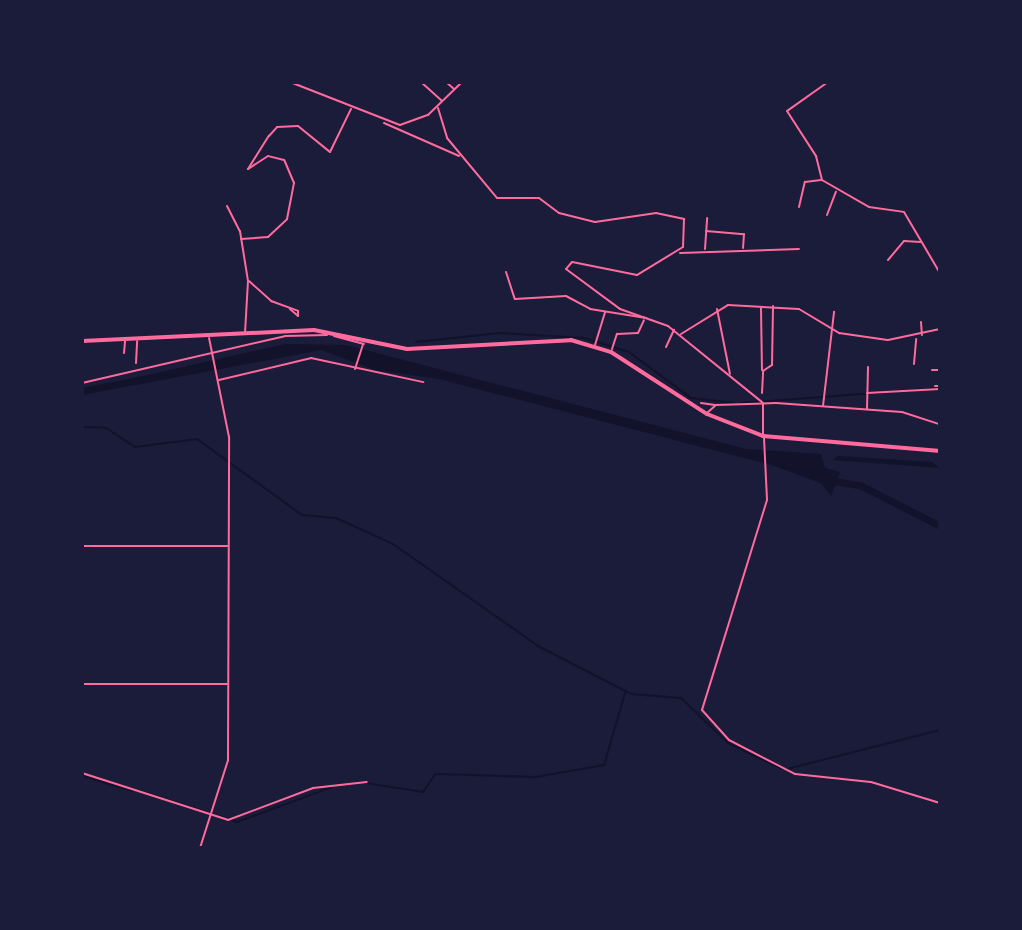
<!DOCTYPE html>
<style>
body{margin:0}
#map{position:relative;width:1022px;height:930px;overflow:hidden;background:#1b1b3a;font-family:Ubuntu,sans-serif}
div>[style]{position:absolute}
.water>*{inset:0;background:#12122b}
.stream>*{height:2px;margin:-1px;padding:0 1px;transform-origin:1px;border-radius:1px;background:#12122b}
.river>*{height:7px;margin:-3.5px;padding:0 3.5px;transform-origin:3.5px;border-radius:3.5px;background:#12122b}
.minor>*{height:2px;margin:-1px;padding:0 1px;transform-origin:1px;border-radius:1px;background:#ff6b9d}
.tertiary>*{height:2px;margin:-1px;padding:0 1px;transform-origin:1px;border-radius:1px;background:#ff6b9d}
.trunk>*{height:4px;margin:-2px;padding:0 2px;transform-origin:2px;border-radius:2px;background:#ff6b9d}
span{translate:-50% -50%;white-space:nowrap;text-align:center;line-height:1.15;-webkit-text-stroke:8px #1b1b3a;paint-order:stroke}
.frame{position:absolute;inset:0;border:84px solid #1b1b3a;pointer-events:none}
</style>
<div id="map">
<div class="water">
<div style="clip-path:polygon(285px 344px,346px 345px,746px 449px,821px 454px,825px 468px,840px 472px,831px 496px,821px 483px,771px 465px,439px 379px,375px 370px,321px 350px,136px 385px,135px 378px)"></div>
<div style="clip-path:polygon(838px 456px,932px 462px,940px 468px,833px 460px)"></div>
</div>
<div class="stream">
<div style="left:416px;top:342px;width:84px;rotate:-6.1deg"></div>
<div style="left:500px;top:333px;width:84px;rotate:3.4deg"></div>
<div style="left:584px;top:338px;width:47px;rotate:17.3deg"></div>
<div style="left:629px;top:352px;width:77px;rotate:36.6deg"></div>
<div style="left:691px;top:398px;width:43px;rotate:6.6deg"></div>
<div style="left:741px;top:403px;width:200px;rotate:-4.3deg"></div>
<div style="left:82px;top:427px;width:24px;rotate:2deg"></div>
<div style="left:106px;top:428px;width:35px;rotate:33deg"></div>
<div style="left:135px;top:447px;width:63px;rotate:-7.4deg"></div>
<div style="left:197px;top:439px;width:130px;rotate:35.9deg"></div>
<div style="left:302px;top:515px;width:34px;rotate:5deg"></div>
<div style="left:336px;top:518px;width:63px;rotate:24.5deg"></div>
<div style="left:393px;top:544px;width:177px;rotate:35.1deg"></div>
<div style="left:538px;top:646px;width:105px;rotate:27.3deg"></div>
<div style="left:631px;top:694px;width:50px;rotate:4.6deg"></div>
<div style="left:681px;top:698px;width:65px;rotate:43.8deg"></div>
<div style="left:728px;top:743px;width:58px;rotate:25.7deg"></div>
<div style="left:787px;top:769px;width:158px;rotate:-14.3deg"></div>
<div style="left:82px;top:776px;width:53px;rotate:16.4deg"></div>
<div style="left:366px;top:783px;width:58px;rotate:9deg"></div>
<div style="left:423px;top:792px;width:22px;rotate:-56deg"></div>
<div style="left:435px;top:774px;width:101px;rotate:1.7deg"></div>
<div style="left:536px;top:777px;width:69px;rotate:-10deg"></div>
<div style="left:604px;top:765px;width:78px;rotate:-73.7deg"></div>
<div style="left:140px;top:791px;width:102px;rotate:17.7deg"></div>
<div style="left:237px;top:822px;width:101px;rotate:-20.2deg"></div>
</div>
<div class="river">
<div style="left:82px;top:391px;width:62px;rotate:-11.1deg"></div>
<div style="left:827px;top:480px;width:33px;rotate:9deg"></div>
<div style="left:860px;top:485px;width:90px;rotate:27.1deg"></div>
</div>
<div class="minor">
<div style="left:421px;top:82px;width:28px;rotate:42deg"></div>
<div style="left:446px;top:82px;width:11px;rotate:41deg"></div>
<div style="left:828px;top:82px;width:50px;rotate:144.7deg"></div>
<div style="left:787px;top:111px;width:54px;rotate:57.2deg"></div>
<div style="left:816px;top:156px;width:25px;rotate:76deg"></div>
<div style="left:822px;top:180px;width:54px;rotate:29.9deg"></div>
<div style="left:869px;top:207px;width:35px;rotate:8deg"></div>
<div style="left:904px;top:212px;width:71px;rotate:59.5deg"></div>
<div style="left:438px;top:108px;width:31px;rotate:73deg"></div>
<div style="left:447px;top:138px;width:78px;rotate:50.2deg"></div>
<div style="left:497px;top:198px;width:42px"></div>
<div style="left:539px;top:198px;width:25px;rotate:37deg"></div>
<div style="left:559px;top:213px;width:37px;rotate:14deg"></div>
<div style="left:595px;top:222px;width:62px;rotate:-8.4deg"></div>
<div style="left:656px;top:213px;width:29px;rotate:12deg"></div>
<div style="left:684px;top:219px;width:28px;rotate:92deg"></div>
<div style="left:683px;top:247px;width:54px;rotate:148.7deg"></div>
<div style="left:637px;top:275px;width:66px;rotate:-168.7deg"></div>
<div style="left:572px;top:262px;width:9px;rotate:131deg"></div>
<div style="left:566px;top:269px;width:67px;rotate:36.5deg"></div>
<div style="left:620px;top:309px;width:51px;rotate:19.5deg"></div>
<div style="left:668px;top:326px;width:121px;rotate:39deg"></div>
<div style="left:384px;top:123px;width:82px;rotate:23.7deg"></div>
<div style="left:227px;top:206px;width:28px;rotate:63deg"></div>
<div style="left:240px;top:231px;width:51px;rotate:80.9deg"></div>
<div style="left:248px;top:281px;width:52px;rotate:93.3deg"></div>
<div style="left:799px;top:207px;width:26px;rotate:-77deg"></div>
<div style="left:805px;top:182px;width:16px;rotate:-7deg"></div>
<div style="left:827px;top:215px;width:25px;rotate:-69deg"></div>
<div style="left:706px;top:231px;width:38px;rotate:5deg"></div>
<div style="left:744px;top:234px;width:14px;rotate:94deg"></div>
<div style="left:241px;top:239px;width:27px;rotate:-4deg"></div>
<div style="left:268px;top:237px;width:26px;rotate:-43deg"></div>
<div style="left:287px;top:219px;width:37px;rotate:-79deg"></div>
<div style="left:294px;top:183px;width:25px;rotate:-113deg"></div>
<div style="left:284px;top:160px;width:16px;rotate:-166deg"></div>
<div style="left:268px;top:156px;width:24px;rotate:147deg"></div>
<div style="left:248px;top:169px;width:39px;rotate:-58deg"></div>
<div style="left:269px;top:136px;width:12px;rotate:-48deg"></div>
<div style="left:277px;top:127px;width:21px;rotate:-3deg"></div>
<div style="left:298px;top:126px;width:41px;rotate:39.1deg"></div>
<div style="left:330px;top:152px;width:48px;rotate:-64deg"></div>
<div style="left:705px;top:249px;width:31px;rotate:-86deg"></div>
<div style="left:680px;top:253px;width:119px;rotate:-1.9deg"></div>
<div style="left:888px;top:260px;width:25px;rotate:-50deg"></div>
<div style="left:904px;top:241px;width:17px;rotate:3deg"></div>
<div style="left:506px;top:272px;width:28px;rotate:72deg"></div>
<div style="left:515px;top:299px;width:51px;rotate:-3.4deg"></div>
<div style="left:566px;top:296px;width:27px;rotate:28deg"></div>
<div style="left:590px;top:309px;width:57px;rotate:9.1deg"></div>
<div style="left:249px;top:281px;width:30px;rotate:42deg"></div>
<div style="left:271px;top:301px;width:29px;rotate:20deg"></div>
<div style="left:298px;top:311px;width:5px;rotate:90deg"></div>
<div style="left:298px;top:316px;width:11px;rotate:-139deg"></div>
<div style="left:761px;top:308px;width:62px;rotate:89.1deg"></div>
<div style="left:717px;top:309px;width:66px;rotate:78.7deg"></div>
<div style="left:921px;top:322px;width:13px;rotate:86deg"></div>
<div style="left:681px;top:334px;width:55px;rotate:-31.7deg"></div>
<div style="left:728px;top:305px;width:71px;rotate:3.2deg"></div>
<div style="left:799px;top:309px;width:47px;rotate:31deg"></div>
<div style="left:839px;top:333px;width:49px;rotate:8.1deg"></div>
<div style="left:888px;top:340px;width:53px;rotate:-11.9deg"></div>
<div style="left:334px;top:336px;width:31px;rotate:15deg"></div>
<div style="left:595px;top:345px;width:34px;rotate:-73deg"></div>
<div style="left:666px;top:347px;width:19px;rotate:-65deg"></div>
<div style="left:612px;top:349px;width:16px;rotate:-72deg"></div>
<div style="left:617px;top:334px;width:21px;rotate:-3deg"></div>
<div style="left:638px;top:333px;width:14px;rotate:-65deg"></div>
<div style="left:124px;top:353px;width:12px;rotate:-85deg"></div>
<div style="left:136px;top:363px;width:22px;rotate:-87deg"></div>
<div style="left:914px;top:364px;width:25px;rotate:-85deg"></div>
<div style="left:355px;top:369px;width:26px;rotate:-72deg"></div>
<div style="left:932px;top:370px;width:8px"></div>
<div style="left:219px;top:380px;width:95px;rotate:-13.4deg"></div>
<div style="left:311px;top:358px;width:115px;rotate:12.1deg"></div>
<div style="left:82px;top:383px;width:208px;rotate:-13deg"></div>
<div style="left:285px;top:336px;width:42px;rotate:-1.4deg"></div>
<div style="left:935px;top:386px;width:5px"></div>
<div style="left:762px;top:393px;width:22px;rotate:-87deg"></div>
<div style="left:763px;top:371px;width:11px;rotate:-34deg"></div>
<div style="left:772px;top:365px;width:59px;rotate:-89deg"></div>
<div style="left:867px;top:393px;width:73px;rotate:-3.1deg"></div>
<div style="left:701px;top:403px;width:14px;rotate:8deg"></div>
<div style="left:823px;top:406px;width:95px;rotate:-83.3deg"></div>
<div style="left:867px;top:409px;width:42px;rotate:-88.6deg"></div>
<div style="left:707px;top:413px;width:12px;rotate:-42deg"></div>
<div style="left:716px;top:405px;width:60px;rotate:-1.9deg"></div>
<div style="left:776px;top:403px;width:126px;rotate:4.1deg"></div>
<div style="left:902px;top:412px;width:40px;rotate:18deg"></div>
<div style="left:764px;top:438px;width:62px;rotate:87.2deg"></div>
<div style="left:767px;top:500px;width:220px;rotate:107.2deg"></div>
<div style="left:702px;top:710px;width:40px;rotate:48deg"></div>
<div style="left:729px;top:740px;width:74px;rotate:27.3deg"></div>
<div style="left:795px;top:774px;width:76px;rotate:6deg"></div>
<div style="left:871px;top:782px;width:72px;rotate:16.9deg"></div>
<div style="left:82px;top:546px;width:146px"></div>
<div style="left:82px;top:684px;width:146px"></div>
<div style="left:82px;top:773px;width:153px;rotate:17.8deg"></div>
<div style="left:228px;top:820px;width:91px;rotate:-20.6deg"></div>
<div style="left:313px;top:788px;width:54px;rotate:-6.3deg"></div>
</div>
<div class="tertiary">
<div style="left:290px;top:82px;width:118px;rotate:21.4deg"></div>
<div style="left:400px;top:125px;width:30px;rotate:-20deg"></div>
<div style="left:428px;top:115px;width:47px;rotate:-44.1deg"></div>
<div style="left:763px;top:403px;width:31px;rotate:90deg"></div>
<div style="left:200px;top:848px;width:92px;rotate:-72.3deg"></div>
<div style="left:228px;top:760px;width:323px;rotate:-89.8deg"></div>
<div style="left:229px;top:437px;width:101px;rotate:-101.4deg"></div>
</div>
<div class="trunk">
<div style="left:82px;top:341px;width:232px;rotate:-2.7deg"></div>
<div style="left:314px;top:330px;width:95px;rotate:11.5deg"></div>
<div style="left:407px;top:349px;width:164px;rotate:-3.1deg"></div>
<div style="left:571px;top:340px;width:42px;rotate:16.7deg"></div>
<div style="left:611px;top:352px;width:114px;rotate:32.9deg"></div>
<div style="left:707px;top:414px;width:60px;rotate:21.4deg"></div>
<div style="left:763px;top:436px;width:178px;rotate:4.8deg"></div>
</div>
<div class="frame"></div>
</div>
